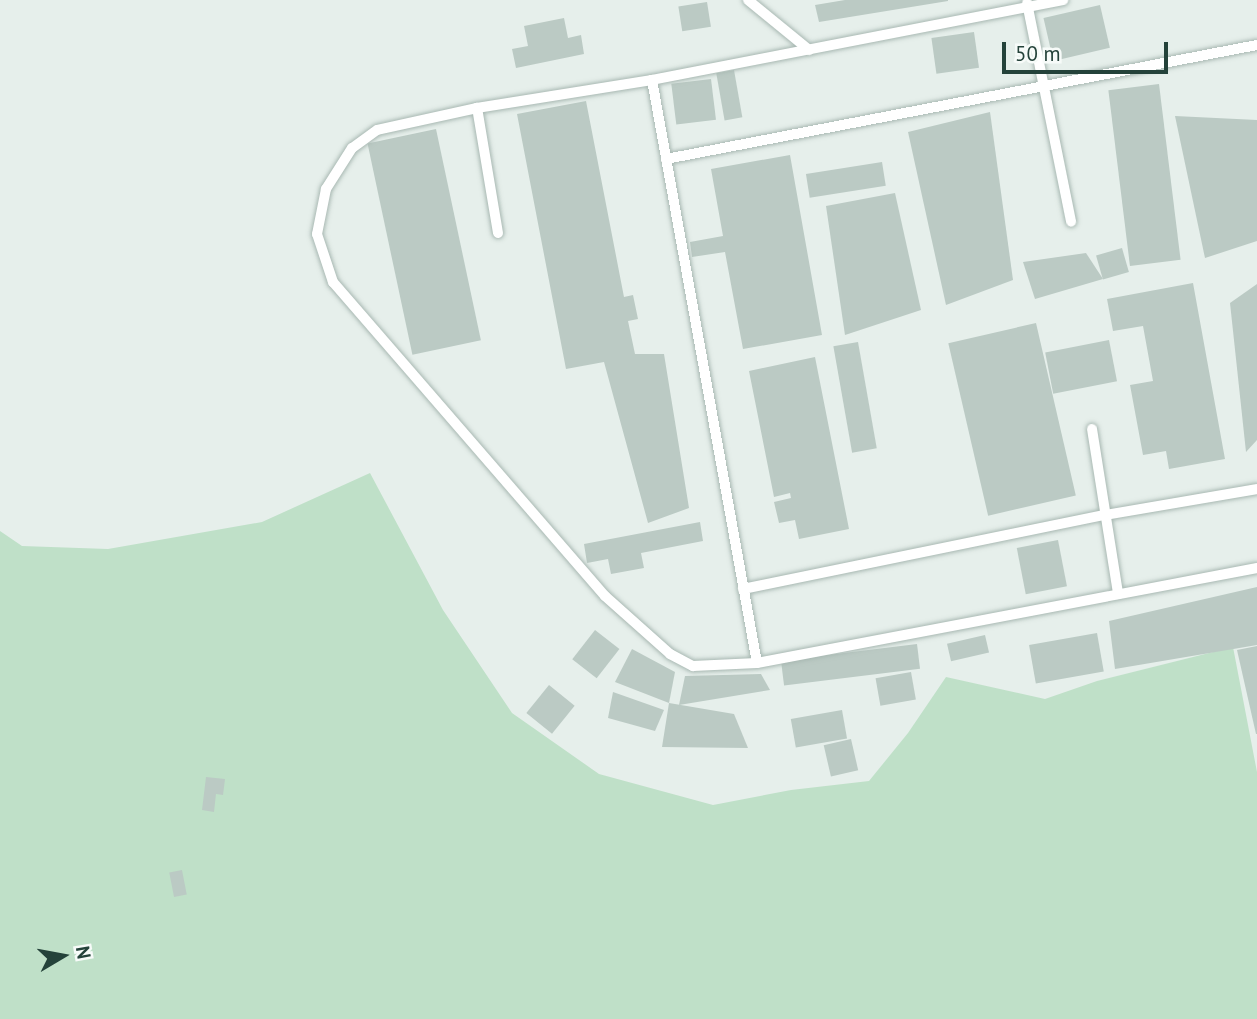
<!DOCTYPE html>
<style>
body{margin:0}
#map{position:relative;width:1257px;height:1019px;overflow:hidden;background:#e6efeb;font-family:"PT Sans",sans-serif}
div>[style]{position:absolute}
.green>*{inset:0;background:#bfe0c8}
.building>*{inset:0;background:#bbcac4;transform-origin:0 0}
.roads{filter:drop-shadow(0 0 2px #a8b8b2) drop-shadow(0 0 2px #a8b8b2)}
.lane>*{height:10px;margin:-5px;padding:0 5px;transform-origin:5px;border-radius:5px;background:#fff}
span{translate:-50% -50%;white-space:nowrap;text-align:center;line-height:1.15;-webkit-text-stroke:6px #f7fbf9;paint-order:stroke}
.north{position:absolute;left:28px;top:921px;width:70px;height:70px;-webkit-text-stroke:5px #f7fbf9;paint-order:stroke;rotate:80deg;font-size:19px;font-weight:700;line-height:28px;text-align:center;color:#24423a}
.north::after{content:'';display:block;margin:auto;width:24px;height:32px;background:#24423a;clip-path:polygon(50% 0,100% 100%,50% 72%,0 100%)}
.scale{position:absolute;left:1002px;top:42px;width:166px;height:32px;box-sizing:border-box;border:4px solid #24423a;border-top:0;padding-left:9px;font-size:21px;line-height:24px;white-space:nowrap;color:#24423a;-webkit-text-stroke:5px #f7fbf9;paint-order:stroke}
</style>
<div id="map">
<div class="green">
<div style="clip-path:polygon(370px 473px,443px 610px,512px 713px,599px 774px,713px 805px,791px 790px,869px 781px,908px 733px,946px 677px,1045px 699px,1097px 681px,1233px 647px,1257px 772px,1257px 1019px,0 1019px,0 531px,22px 546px,108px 549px,262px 522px)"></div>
</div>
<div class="building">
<div style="clip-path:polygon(845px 0,948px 0,948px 1px,819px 22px,815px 5px)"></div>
<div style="left:707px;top:2px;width:25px;height:29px;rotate:81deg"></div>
<div style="left:1100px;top:5px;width:44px;height:58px;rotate:77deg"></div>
<div style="clip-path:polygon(564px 18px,568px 38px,581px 35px,584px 54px,516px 68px,512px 49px,528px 46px,524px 26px)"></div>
<div style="left:974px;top:32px;width:36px;height:43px;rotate:82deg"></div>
<div style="left:734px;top:70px;width:48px;height:18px;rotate:80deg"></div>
<div style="left:711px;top:79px;width:41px;height:40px;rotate:83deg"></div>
<div style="left:1159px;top:84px;width:177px;height:51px;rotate:83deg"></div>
<div style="clip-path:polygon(586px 101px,624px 297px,633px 295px,638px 319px,628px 321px,635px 354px,664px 354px,689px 508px,648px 523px,604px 362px,566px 369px,517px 114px)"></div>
<div style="clip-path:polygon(990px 112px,1013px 280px,946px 305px,908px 132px)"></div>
<div style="clip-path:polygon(1175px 116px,1257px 120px,1257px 241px,1205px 258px)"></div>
<div style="left:436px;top:129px;width:216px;height:70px;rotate:78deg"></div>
<div style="clip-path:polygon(790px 155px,822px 335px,743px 349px,725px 252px,692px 257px,690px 242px,723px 236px,711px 169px)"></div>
<div style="left:882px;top:162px;width:24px;height:77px;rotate:81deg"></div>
<div style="clip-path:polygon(895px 193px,921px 310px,845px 335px,826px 206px)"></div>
<div style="left:1122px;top:248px;width:25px;height:27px;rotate:74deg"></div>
<div style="clip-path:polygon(1086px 253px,1103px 279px,1035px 299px,1023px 262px)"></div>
<div style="clip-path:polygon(1193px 283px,1225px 459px,1169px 469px,1166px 451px,1143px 455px,1130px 385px,1153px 381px,1143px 326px,1113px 331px,1107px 299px)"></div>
<div style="clip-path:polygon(1257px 284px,1257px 440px,1246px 452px,1230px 303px)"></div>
<div style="left:1036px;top:323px;width:177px;height:90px;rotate:77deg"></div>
<div style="left:1109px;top:340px;width:42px;height:65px;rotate:79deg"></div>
<div style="left:858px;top:342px;width:108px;height:25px;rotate:80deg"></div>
<div style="clip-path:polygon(815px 357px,849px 529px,799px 539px,795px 520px,779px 523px,774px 502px,791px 498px,790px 493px,774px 497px,749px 371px)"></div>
<div style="clip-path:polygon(700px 522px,703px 541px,641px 553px,644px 568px,611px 574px,608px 559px,587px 563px,584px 544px)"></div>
<div style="left:1058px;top:540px;width:47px;height:42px;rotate:79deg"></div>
<div style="clip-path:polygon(1257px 587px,1257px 645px,1115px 669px,1109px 621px)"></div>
<div style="left:595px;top:630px;width:31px;height:37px;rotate:38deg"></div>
<div style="left:1097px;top:633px;width:39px;height:69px;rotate:80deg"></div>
<div style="left:985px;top:635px;width:18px;height:39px;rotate:77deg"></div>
<div style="left:917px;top:644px;width:25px;height:137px;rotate:83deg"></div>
<div style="clip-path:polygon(1257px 646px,1257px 734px,1256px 734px,1237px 650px)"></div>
<div style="clip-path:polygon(632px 649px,675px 672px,669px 703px,615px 682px)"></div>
<div style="left:911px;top:672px;width:28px;height:36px;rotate:80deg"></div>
<div style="clip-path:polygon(761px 674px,770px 690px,679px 705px,685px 676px)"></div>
<div style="left:549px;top:685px;width:33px;height:36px;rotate:39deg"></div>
<div style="clip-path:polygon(613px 692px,664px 710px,655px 731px,608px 718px)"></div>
<div style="clip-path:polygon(669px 703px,734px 714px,748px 748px,662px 747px)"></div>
<div style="left:842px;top:710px;width:29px;height:52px;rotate:80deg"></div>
<div style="left:851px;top:739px;width:32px;height:28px;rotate:77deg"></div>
<div style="clip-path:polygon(206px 777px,225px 779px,223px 795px,216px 794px,214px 812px,202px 810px)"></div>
<div style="left:182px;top:870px;width:25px;height:13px;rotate:79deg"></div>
</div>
<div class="roads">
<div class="lane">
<div style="left:748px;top:0;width:79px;rotate:39.3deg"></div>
<div style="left:1027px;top:3px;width:223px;rotate:78.6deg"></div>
<div style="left:652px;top:80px;width:592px;rotate:79.79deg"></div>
<div style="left:477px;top:108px;width:102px;rotate:167.6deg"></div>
<div style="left:377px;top:130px;width:31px;rotate:144deg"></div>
<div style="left:352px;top:148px;width:49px;rotate:122.4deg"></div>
<div style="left:326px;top:189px;width:46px;rotate:101.3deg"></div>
<div style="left:317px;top:234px;width:51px;rotate:71.6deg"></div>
<div style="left:333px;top:282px;width:415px;rotate:49.1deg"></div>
<div style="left:605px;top:596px;width:87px;rotate:41.7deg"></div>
<div style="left:670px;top:654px;width:26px;rotate:28deg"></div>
<div style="left:693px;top:666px;width:64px;rotate:-2.7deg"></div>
<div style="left:757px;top:663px;width:509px;rotate:-10.76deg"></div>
<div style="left:666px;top:159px;width:602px;rotate:-10.92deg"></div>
<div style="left:498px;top:233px;width:127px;rotate:-99.5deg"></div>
<div style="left:477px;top:108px;width:177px;rotate:-9.1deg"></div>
<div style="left:652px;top:80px;width:419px;rotate:-11deg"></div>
<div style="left:1092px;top:429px;width:167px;rotate:81deg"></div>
<div style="left:743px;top:589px;width:369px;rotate:-11.6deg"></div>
<div style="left:1105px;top:515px;width:154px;rotate:-9.7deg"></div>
</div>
</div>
<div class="north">N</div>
<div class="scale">50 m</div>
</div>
